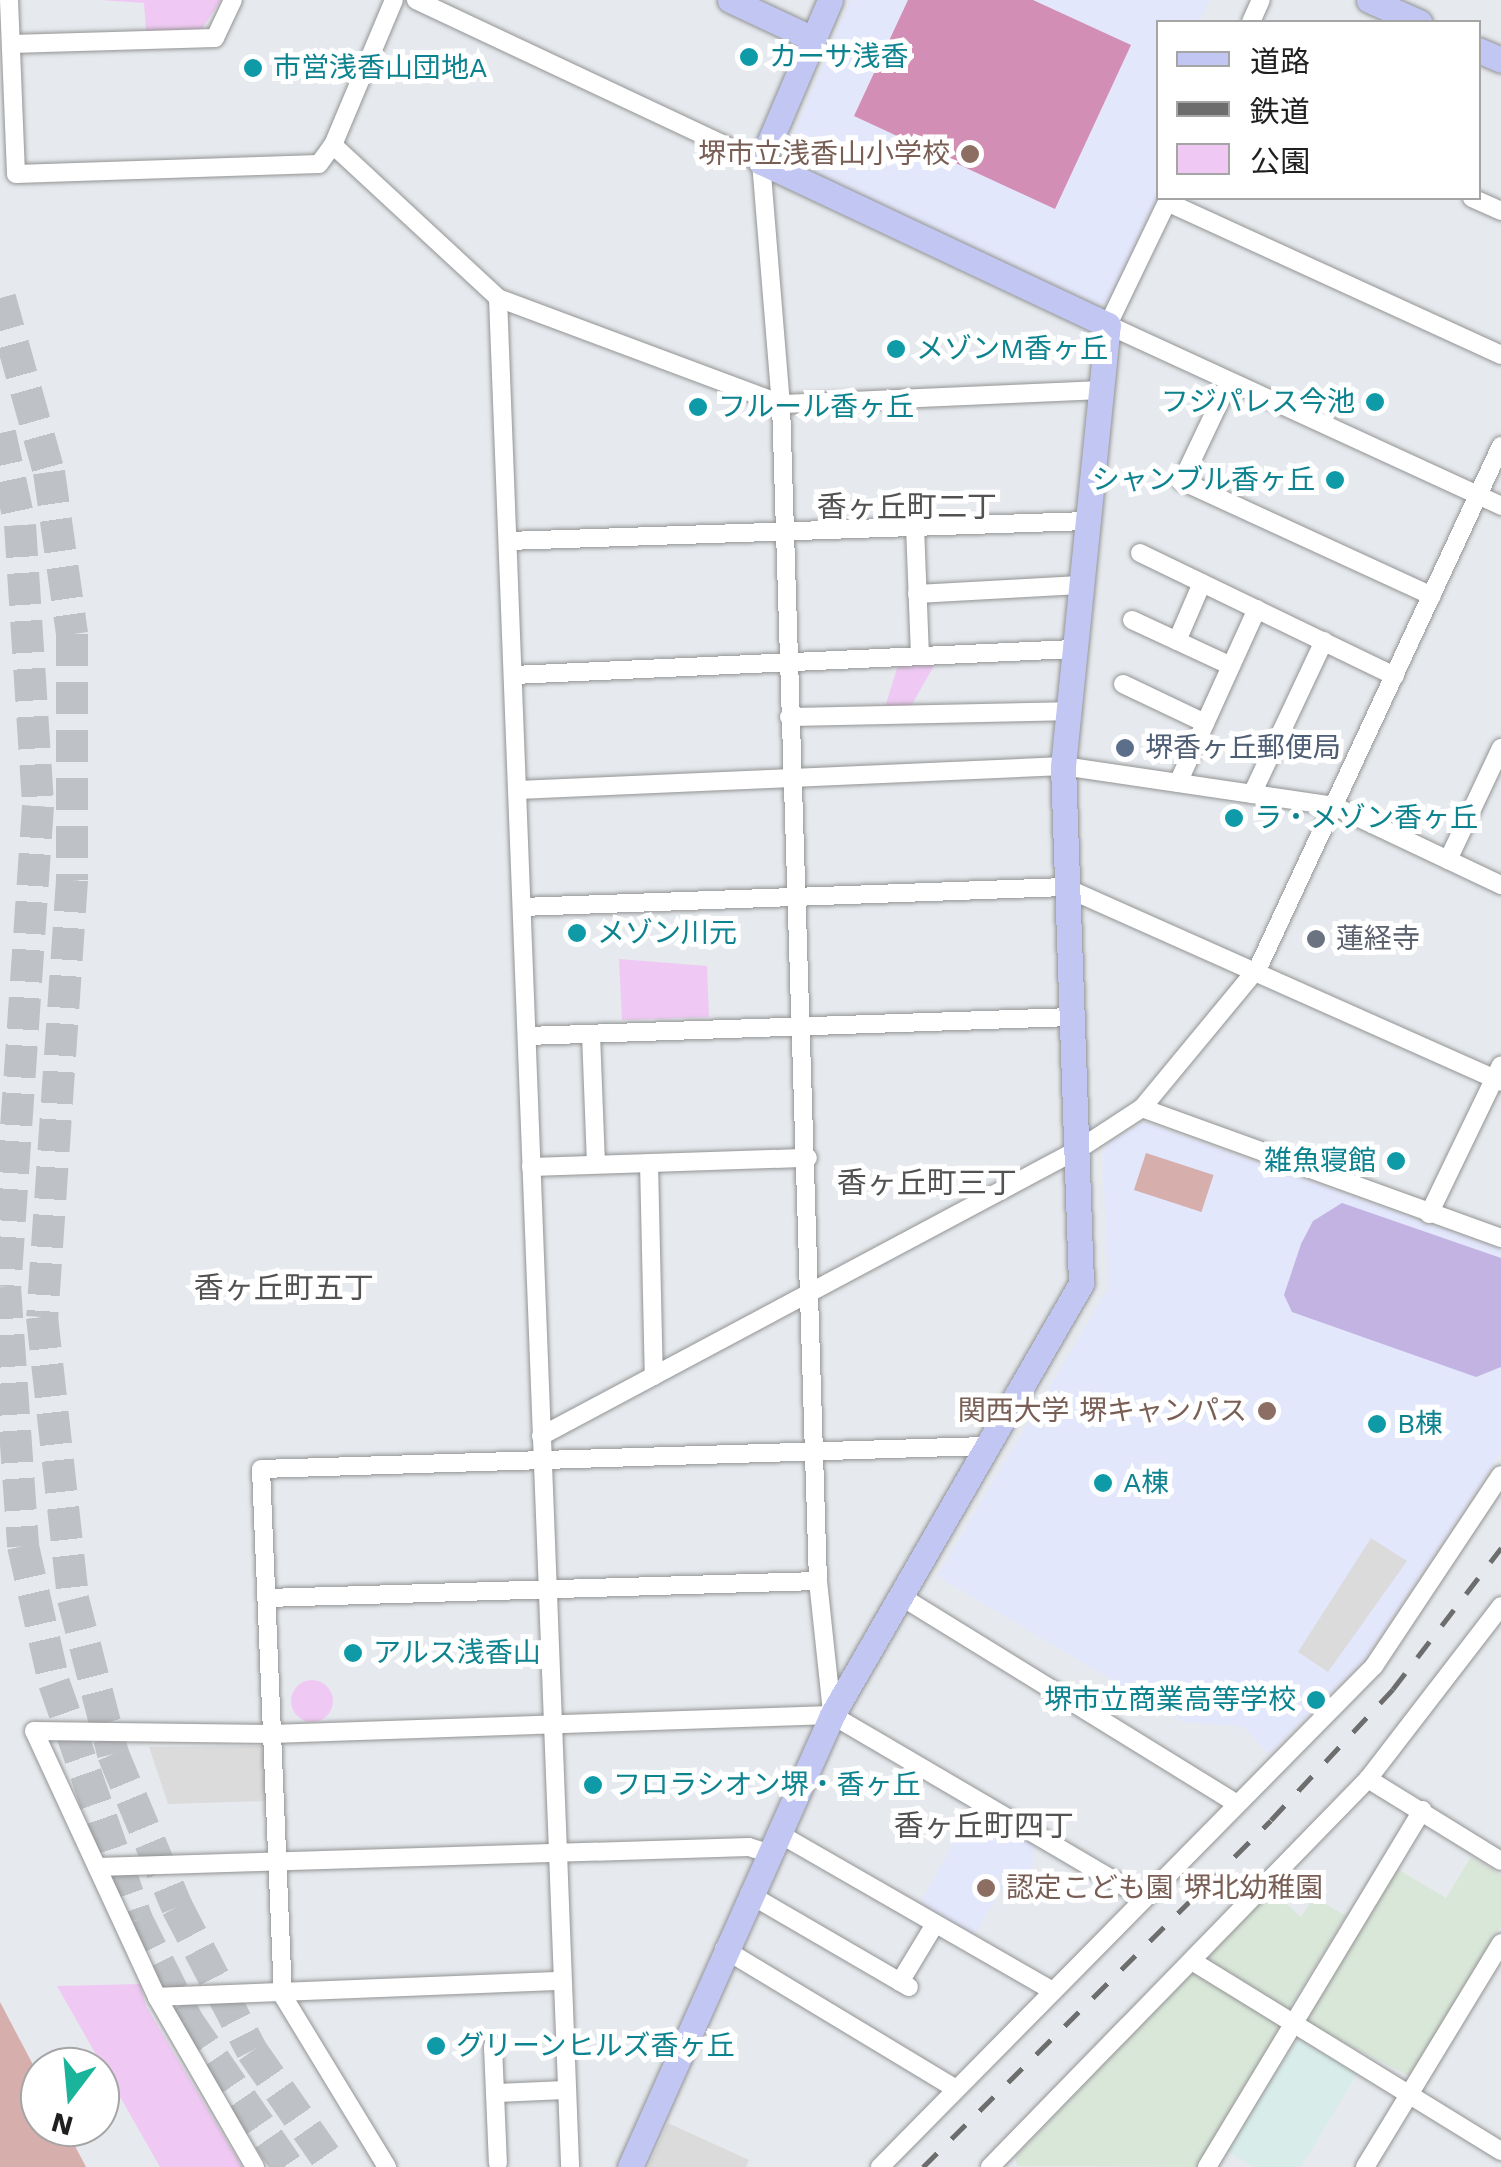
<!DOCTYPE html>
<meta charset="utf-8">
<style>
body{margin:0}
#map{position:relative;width:1501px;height:2167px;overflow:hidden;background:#e6eaee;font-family:"Work Sans","Noto Sans JP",sans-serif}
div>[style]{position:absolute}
.commercial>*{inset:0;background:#d8edea}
.industrial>*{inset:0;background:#d9e7d9}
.education>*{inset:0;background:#e3e7fb}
.grass>*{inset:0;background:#c2b3e2}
.park>*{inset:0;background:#efc9f3}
.round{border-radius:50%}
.pitch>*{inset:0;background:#d38eb5}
.parking>*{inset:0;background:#dbdbdb}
.water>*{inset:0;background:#d6aeac;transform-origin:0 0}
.highway-tunnel>*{height:32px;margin-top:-16px;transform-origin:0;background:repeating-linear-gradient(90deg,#bec1c5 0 32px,transparent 0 48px)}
.roads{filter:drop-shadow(0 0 2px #939393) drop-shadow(0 0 2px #939393)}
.street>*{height:18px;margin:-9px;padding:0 9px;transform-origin:9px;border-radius:9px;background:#fff}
.secondary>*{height:25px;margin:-12.5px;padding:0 12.5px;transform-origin:12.5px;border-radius:12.5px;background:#c1c7f2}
.rail>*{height:5px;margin-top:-2.5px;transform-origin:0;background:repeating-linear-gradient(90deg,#6d6d6d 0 20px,transparent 0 40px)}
.dots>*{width:28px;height:28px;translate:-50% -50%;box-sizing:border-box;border:5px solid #fff;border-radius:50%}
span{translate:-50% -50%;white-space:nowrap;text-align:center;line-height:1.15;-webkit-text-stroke:10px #fff;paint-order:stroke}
.culture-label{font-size:28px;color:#0d838f}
.left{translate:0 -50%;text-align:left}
.right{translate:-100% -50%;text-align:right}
.education-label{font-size:28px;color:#785e54}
.service-label{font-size:28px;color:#4e5e75}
.worship-label{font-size:28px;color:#5b616d}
.neighbourhood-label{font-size:30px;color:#525252}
.legend{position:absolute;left:1156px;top:20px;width:325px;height:180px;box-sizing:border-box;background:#fff;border:2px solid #a5a5a5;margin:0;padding:12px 18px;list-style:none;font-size:30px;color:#1f1f1f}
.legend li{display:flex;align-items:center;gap:20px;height:50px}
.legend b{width:50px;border:2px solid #a5a5a5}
.north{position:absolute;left:20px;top:2047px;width:100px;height:100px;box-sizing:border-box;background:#fff;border:2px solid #a5a5a5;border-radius:50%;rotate:196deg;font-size:28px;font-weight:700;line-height:40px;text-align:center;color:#1f1f1f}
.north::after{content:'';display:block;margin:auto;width:35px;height:45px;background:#19b499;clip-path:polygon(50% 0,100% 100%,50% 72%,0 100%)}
</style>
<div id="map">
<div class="commercial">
<div style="clip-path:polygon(1299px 2038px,1357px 2074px,1301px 2167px,1254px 2167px,1224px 2149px)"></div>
</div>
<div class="industrial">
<div style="clip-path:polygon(1471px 1857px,1501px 1875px,1501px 1926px,1411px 2077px,1310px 2025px,1306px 2016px,1394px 1867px,1446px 1898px)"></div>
<div style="clip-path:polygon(1270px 1889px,1301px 1917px,1314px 1897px,1346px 1916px,1287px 2012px,1205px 1960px)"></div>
<div style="clip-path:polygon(1193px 1972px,1278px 2022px,1281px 2031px,1197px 2167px,1017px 2166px,1015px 2157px)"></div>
</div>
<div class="education">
<div style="clip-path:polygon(850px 0,1210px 0,1199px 22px,1158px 22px,1158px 195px,1109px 302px,1099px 305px,783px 158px)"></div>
<div style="clip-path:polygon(1143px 1122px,1501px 1249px,1501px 1453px,1365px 1659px,1268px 1754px,1244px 1727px,1183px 1722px,937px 1576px,1108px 1288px,1103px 1158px,1108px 1143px)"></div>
<div style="clip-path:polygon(973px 1810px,1035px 1846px,1031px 1878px,1009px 1877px,972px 1939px,917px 1907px)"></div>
</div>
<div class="grass">
<div style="clip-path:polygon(1342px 1203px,1501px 1258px,1501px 1367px,1476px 1377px,1292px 1312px,1284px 1295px,1301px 1244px,1313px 1221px)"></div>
</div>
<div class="park">
<div style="clip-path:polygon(100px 0,221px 0,202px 29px,146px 31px,144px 3px)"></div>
<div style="clip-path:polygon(899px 662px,935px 664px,911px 706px,885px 707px)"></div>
<div style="clip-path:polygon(619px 959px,707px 966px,709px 1017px,622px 1020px)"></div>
<div class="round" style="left:291px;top:1680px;width:42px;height:42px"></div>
<div style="clip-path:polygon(140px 1984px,146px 2006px,242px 2167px,160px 2167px,57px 1986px)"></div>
</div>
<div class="pitch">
<div style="clip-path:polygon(908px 0,1033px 0,1131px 45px,1055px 209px,854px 116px)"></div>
</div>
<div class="parking">
<div style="clip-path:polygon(1371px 1538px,1407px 1561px,1328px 1672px,1298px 1652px)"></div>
<div style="clip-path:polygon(266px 1746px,267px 1801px,168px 1804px,149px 1747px)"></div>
<div style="clip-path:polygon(668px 2123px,749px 2160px,746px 2167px,648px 2167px)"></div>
</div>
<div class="water">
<div style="left:1146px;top:1153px;width:71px;height:39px;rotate:18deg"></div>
<div style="clip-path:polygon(0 2002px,40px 2078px,40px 2127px,65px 2127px,86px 2167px,0 2167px)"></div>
</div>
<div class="highway-tunnel">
<div style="left:0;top:298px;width:181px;rotate:74.3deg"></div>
<div style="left:49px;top:472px;width:164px;rotate:81.9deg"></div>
<div style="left:72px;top:634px;width:246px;rotate:90deg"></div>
<div style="left:72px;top:880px;width:438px;rotate:93.9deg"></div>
<div style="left:42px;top:1317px;width:284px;rotate:83.7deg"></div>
<div style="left:73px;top:1599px;width:160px;rotate:75.5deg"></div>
<div style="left:113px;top:1754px;width:166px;rotate:67.3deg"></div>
<div style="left:177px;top:1907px;width:162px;rotate:62.5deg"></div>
<div style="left:252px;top:2051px;width:141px;rotate:55.1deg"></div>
<div style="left:0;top:433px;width:94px;rotate:77.7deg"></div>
<div style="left:20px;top:525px;width:282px;rotate:86.3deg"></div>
<div style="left:38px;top:806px;width:482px;rotate:93.9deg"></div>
<div style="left:5px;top:1287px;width:260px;rotate:86deg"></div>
<div style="left:23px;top:1546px;width:140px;rotate:77.2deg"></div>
<div style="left:54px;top:1683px;width:251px;rotate:70.7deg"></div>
<div style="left:137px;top:1920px;width:112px;rotate:63.4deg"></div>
<div style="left:187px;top:2020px;width:178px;rotate:55.5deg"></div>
</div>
<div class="roads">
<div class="street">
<div style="left:9px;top:0;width:174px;rotate:87.7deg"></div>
<div style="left:16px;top:174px;width:303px;rotate:-1.9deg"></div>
<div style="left:319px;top:164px;width:24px;rotate:-54deg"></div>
<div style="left:333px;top:145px;width:225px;rotate:42.8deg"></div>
<div style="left:498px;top:298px;width:302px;rotate:20.5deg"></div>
<div style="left:781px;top:404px;width:318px;rotate:-2.5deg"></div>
<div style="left:416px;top:0;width:381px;rotate:25.2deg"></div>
<div style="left:761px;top:162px;width:243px;rotate:85.3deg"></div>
<div style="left:781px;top:404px;width:1178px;rotate:88.2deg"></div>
<div style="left:818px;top:1581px;width:133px;rotate:83.9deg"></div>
<div style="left:1251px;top:22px;width:24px;rotate:-66deg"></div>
<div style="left:11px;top:44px;width:204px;rotate:-1.7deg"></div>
<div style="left:215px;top:38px;width:42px;rotate:-64.7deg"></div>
<div style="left:333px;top:145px;width:157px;rotate:-67.2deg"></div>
<div style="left:1169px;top:198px;width:141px;rotate:115.7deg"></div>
<div style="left:1108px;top:325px;width:433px;rotate:24.7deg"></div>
<div style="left:1472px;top:198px;width:32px;rotate:24deg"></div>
<div style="left:1167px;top:202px;width:367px;rotate:24.6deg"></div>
<div style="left:498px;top:298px;width:1870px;rotate:87.79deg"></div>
<div style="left:1229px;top:382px;width:110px;rotate:115.4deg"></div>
<div style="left:1182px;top:481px;width:275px;rotate:24.7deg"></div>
<div style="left:915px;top:526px;width:129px;rotate:87.8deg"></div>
<div style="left:508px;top:541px;width:578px;rotate:-1.98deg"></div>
<div style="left:1140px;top:553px;width:283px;rotate:25.8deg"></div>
<div style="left:917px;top:594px;width:163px;rotate:-3.2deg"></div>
<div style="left:1132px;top:620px;width:109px;rotate:24.9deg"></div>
<div style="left:1177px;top:641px;width:63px;rotate:-66.7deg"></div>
<div style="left:514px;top:675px;width:560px;rotate:-2.66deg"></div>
<div style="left:1123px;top:684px;width:91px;rotate:25.4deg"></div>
<div style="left:789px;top:717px;width:279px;rotate:-1.2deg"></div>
<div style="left:1178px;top:783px;width:191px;rotate:-65.6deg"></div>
<div style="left:518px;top:790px;width:546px;rotate:-2.52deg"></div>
<div style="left:1063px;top:766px;width:274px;rotate:8.4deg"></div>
<div style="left:1334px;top:806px;width:185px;rotate:25.3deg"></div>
<div style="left:1252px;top:794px;width:169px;rotate:-64.8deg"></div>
<div style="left:1448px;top:860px;width:124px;rotate:-64.7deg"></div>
<div style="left:522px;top:907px;width:542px;rotate:-2.11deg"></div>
<div style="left:1064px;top:887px;width:479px;rotate:24deg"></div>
<div style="left:591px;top:1034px;width:130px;rotate:87.8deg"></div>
<div style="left:527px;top:1036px;width:544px;rotate:-2deg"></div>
<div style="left:1142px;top:1108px;width:382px;rotate:19.9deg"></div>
<div style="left:649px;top:1163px;width:213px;rotate:88.7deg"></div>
<div style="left:531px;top:1167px;width:277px;rotate:-1.9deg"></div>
<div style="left:1429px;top:1214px;width:165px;rotate:-64.2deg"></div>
<div style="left:541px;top:1436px;width:610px;rotate:-28.08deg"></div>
<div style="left:1079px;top:1149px;width:75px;rotate:-33.1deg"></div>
<div style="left:1142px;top:1108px;width:182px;rotate:-50.4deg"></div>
<div style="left:1258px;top:968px;width:576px;rotate:-65.04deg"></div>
<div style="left:902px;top:1597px;width:392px;rotate:31.7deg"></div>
<div style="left:267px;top:1598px;width:551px;rotate:-1.77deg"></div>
<div style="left:1368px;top:1779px;width:156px;rotate:31.7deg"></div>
<div style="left:778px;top:1833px;width:317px;rotate:29.9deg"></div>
<div style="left:97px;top:1867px;width:652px;rotate:-1.76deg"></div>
<div style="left:749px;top:1847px;width:20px;rotate:18deg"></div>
<div style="left:749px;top:1894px;width:185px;rotate:30.2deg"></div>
<div style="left:724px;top:1949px;width:271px;rotate:31.1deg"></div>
<div style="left:1192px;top:1961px;width:363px;rotate:31.6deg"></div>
<div style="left:900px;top:1982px;width:68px;rotate:-58.9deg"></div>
<div style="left:157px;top:1997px;width:403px;rotate:-2.3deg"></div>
<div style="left:493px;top:2046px;width:117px;rotate:87.6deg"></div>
<div style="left:497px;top:2093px;width:68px;rotate:-2.5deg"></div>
<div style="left:255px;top:2167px;width:196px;rotate:-120deg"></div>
<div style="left:157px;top:1997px;width:293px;rotate:-114.8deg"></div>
<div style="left:34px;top:1731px;width:237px;rotate:0.7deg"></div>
<div style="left:271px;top:1734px;width:561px;rotate:-1.94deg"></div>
<div style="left:832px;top:1715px;width:359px;rotate:30.4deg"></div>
<div style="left:387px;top:2167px;width:200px;rotate:-121.3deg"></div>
<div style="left:283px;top:1996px;width:527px;rotate:-92.39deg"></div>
<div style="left:261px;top:1469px;width:725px;rotate:-1.82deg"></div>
<div style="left:880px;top:2167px;width:704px;rotate:-45.4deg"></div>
<div style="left:1374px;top:1666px;width:229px;rotate:-56.4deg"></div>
<div style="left:990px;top:2167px;width:542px;rotate:-45.75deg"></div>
<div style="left:1368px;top:1779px;width:218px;rotate:-52.4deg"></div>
<div style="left:1207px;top:2167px;width:417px;rotate:-58.9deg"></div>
<div style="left:1365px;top:2167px;width:262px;rotate:-58.7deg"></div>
</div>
<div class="secondary">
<div style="left:730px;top:0;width:89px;rotate:25.1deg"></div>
<div style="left:1369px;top:0;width:55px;rotate:23.7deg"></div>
<div style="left:1478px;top:50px;width:25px;rotate:23deg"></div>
<div style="left:630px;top:2167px;width:495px;rotate:-65.9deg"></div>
<div style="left:832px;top:1715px;width:499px;rotate:-60deg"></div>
<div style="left:1081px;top:1283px;width:517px;rotate:-91.99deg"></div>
<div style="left:1063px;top:766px;width:443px;rotate:-84.2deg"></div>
<div style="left:1108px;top:325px;width:383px;rotate:-154.8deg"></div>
<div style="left:761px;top:162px;width:176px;rotate:-66.9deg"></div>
</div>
</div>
<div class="rail">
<div style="left:923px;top:2167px;width:491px;rotate:-44.9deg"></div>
<div style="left:1271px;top:1820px;width:179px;rotate:-47deg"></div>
<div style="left:1393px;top:1689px;width:178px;rotate:-52.5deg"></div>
</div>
<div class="dots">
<div style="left:749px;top:57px;background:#0f9aa8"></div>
<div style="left:253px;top:68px;background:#0f9aa8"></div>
<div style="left:970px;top:154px;background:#8d6e63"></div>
<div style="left:896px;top:349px;background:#0f9aa8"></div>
<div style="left:1375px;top:402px;background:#0f9aa8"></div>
<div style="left:698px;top:407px;background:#0f9aa8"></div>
<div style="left:1335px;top:480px;background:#0f9aa8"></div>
<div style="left:1125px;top:748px;background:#5c6f8a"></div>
<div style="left:1234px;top:818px;background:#0f9aa8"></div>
<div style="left:577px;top:933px;background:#0f9aa8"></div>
<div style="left:1316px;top:939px;background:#6b7280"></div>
<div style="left:1396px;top:1161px;background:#0f9aa8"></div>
<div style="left:1267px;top:1411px;background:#8d6e63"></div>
<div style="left:1377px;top:1424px;background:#0f9aa8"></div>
<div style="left:1103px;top:1483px;background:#0f9aa8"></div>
<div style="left:353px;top:1653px;background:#0f9aa8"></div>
<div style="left:1316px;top:1700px;background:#0f9aa8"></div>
<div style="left:593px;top:1785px;background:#0f9aa8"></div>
<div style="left:986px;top:1888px;background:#8d6e63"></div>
<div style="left:436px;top:2046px;background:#0f9aa8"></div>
</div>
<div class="culture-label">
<span class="left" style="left:769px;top:57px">カーサ浅香</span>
<span class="left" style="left:273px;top:68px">市営浅香山団地A</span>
<span class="left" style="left:916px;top:349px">メゾンM香ヶ丘</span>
<span class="right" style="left:1355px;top:402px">フジパレス今池</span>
<span class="left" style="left:718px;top:407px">フルール香ヶ丘</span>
<span class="right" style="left:1315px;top:480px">シャンブル香ヶ丘</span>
<span class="left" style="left:1254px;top:818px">ラ・メゾン香ヶ丘</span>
<span class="left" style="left:597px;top:933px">メゾン川元</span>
<span class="right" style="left:1376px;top:1161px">雑魚寝館</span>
<span class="left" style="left:1397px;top:1424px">B棟</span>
<span class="left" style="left:1123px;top:1483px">A棟</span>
<span class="left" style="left:373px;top:1653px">アルス浅香山</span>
<span class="right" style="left:1296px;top:1700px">堺市立商業高等学校</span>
<span class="left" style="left:613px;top:1785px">フロラシオン堺・香ヶ丘</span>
<span class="left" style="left:456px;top:2046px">グリーンヒルズ香ヶ丘</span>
</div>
<div class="education-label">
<span class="right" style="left:950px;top:154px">堺市立浅香山小学校</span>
<span class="right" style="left:1247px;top:1411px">関西大学 堺キャンパス</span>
<span class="left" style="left:1006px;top:1888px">認定こども園 堺北幼稚園</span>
</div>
<div class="service-label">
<span class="left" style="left:1145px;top:748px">堺香ヶ丘郵便局</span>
</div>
<div class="worship-label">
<span class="left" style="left:1336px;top:939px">蓮経寺</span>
</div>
<div class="neighbourhood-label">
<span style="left:907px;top:507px">香ヶ丘町二丁</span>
<span style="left:927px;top:1183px">香ヶ丘町三丁</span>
<span style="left:284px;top:1288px">香ヶ丘町五丁</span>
<span style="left:984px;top:1826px">香ヶ丘町四丁</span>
</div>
<ul class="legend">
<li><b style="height:12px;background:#c1c7f2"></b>道路</li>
<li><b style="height:12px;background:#6d6d6d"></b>鉄道</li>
<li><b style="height:28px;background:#efc9f3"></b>公園</li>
</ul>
<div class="north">N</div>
</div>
